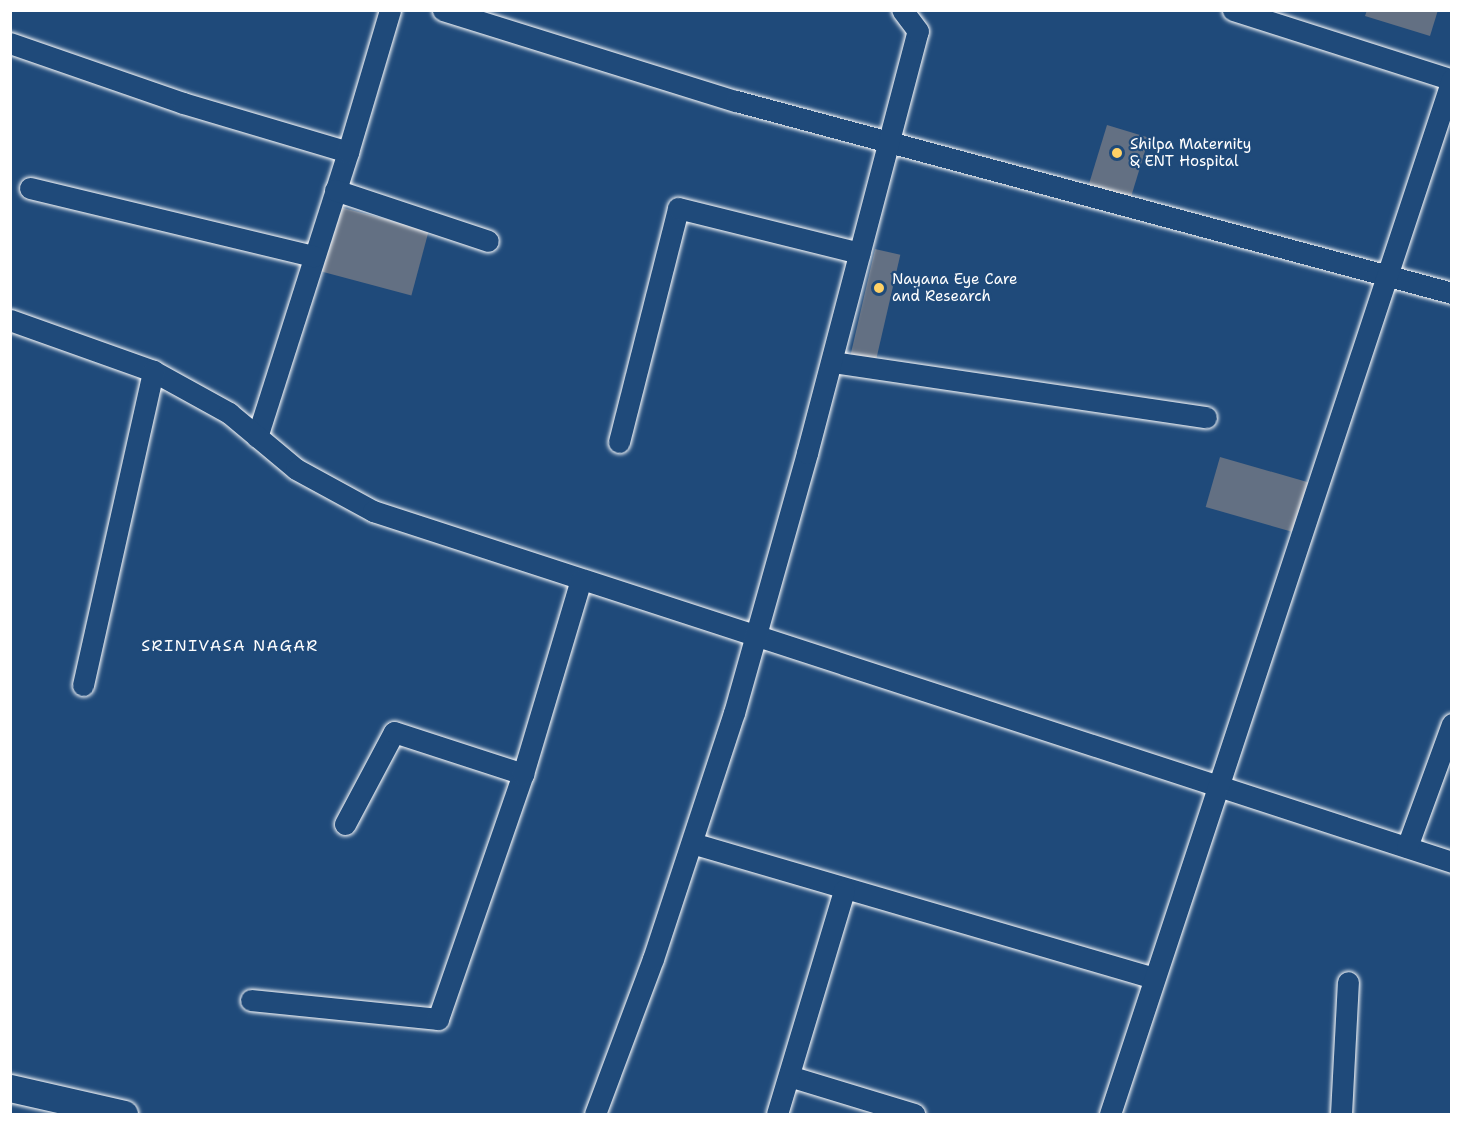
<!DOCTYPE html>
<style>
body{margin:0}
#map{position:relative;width:1462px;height:1125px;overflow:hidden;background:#1f4a7a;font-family:"Shantell Sans",sans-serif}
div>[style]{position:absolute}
.building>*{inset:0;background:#637083;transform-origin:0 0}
.roads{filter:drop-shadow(0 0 2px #fff) drop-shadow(0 0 2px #fff)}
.minor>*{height:21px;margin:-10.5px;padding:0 10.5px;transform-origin:10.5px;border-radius:10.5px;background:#1f4a7a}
.tertiary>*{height:27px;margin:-13.5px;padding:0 13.5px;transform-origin:13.5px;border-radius:13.5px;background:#1f4a7a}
.dots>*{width:16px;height:16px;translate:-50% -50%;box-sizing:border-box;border:3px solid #1f4a7a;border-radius:50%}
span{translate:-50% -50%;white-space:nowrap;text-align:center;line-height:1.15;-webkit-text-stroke:4.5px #1f4a7a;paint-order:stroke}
.poi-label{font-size:15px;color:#fff}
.left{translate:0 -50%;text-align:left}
.neighbourhood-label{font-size:16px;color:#fff;letter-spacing:1.5px}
.frame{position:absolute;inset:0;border:12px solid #fff;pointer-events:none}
</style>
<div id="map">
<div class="building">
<div style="clip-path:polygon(1367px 10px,1438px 10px,1430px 36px,1365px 16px)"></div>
<div style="left:1107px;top:125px;width:44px;height:65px;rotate:17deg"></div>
<div style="left:336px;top:206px;width:96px;height:67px;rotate:15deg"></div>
<div style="left:875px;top:249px;width:26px;height:110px;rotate:13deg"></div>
<div style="left:1220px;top:457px;width:97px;height:52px;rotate:16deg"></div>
</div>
<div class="roads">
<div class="minor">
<div style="left:443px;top:10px;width:307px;rotate:17.3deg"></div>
<div style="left:736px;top:101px;width:741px;rotate:15.01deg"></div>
<div style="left:1233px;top:10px;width:230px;rotate:17.7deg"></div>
<div style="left:10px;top:43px;width:183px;rotate:19.1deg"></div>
<div style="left:183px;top:103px;width:172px;rotate:16.5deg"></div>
<div style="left:348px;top:152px;width:299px;rotate:107.7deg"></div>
<div style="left:348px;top:152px;width:148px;rotate:-73.5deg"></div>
<div style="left:30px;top:188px;width:292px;rotate:13.5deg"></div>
<div style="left:335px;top:190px;width:161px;rotate:18.4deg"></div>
<div style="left:10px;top:320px;width:152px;rotate:19.6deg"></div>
<div style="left:153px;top:371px;width:87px;rotate:28.9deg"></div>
<div style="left:229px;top:413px;width:87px;rotate:39.9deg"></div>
<div style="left:296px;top:469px;width:88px;rotate:28.6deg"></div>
<div style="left:373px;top:511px;width:1135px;rotate:18.02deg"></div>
<div style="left:832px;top:362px;width:378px;rotate:8.4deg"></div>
<div style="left:619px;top:442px;width:241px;rotate:-75.8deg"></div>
<div style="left:678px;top:208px;width:187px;rotate:13.9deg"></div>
<div style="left:83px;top:685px;width:322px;rotate:-77.4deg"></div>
<div style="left:345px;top:824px;width:104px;rotate:-62deg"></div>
<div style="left:394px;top:732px;width:136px;rotate:18deg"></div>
<div style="left:692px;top:843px;width:481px;rotate:16.3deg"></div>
<div style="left:1407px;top:847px;width:131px;rotate:-69.9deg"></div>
<div style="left:251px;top:1000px;width:188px;rotate:5.8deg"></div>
<div style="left:438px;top:1019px;width:259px;rotate:-70.9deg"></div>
<div style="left:523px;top:774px;width:202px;rotate:-73.4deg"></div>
<div style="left:789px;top:1076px;width:131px;rotate:16.9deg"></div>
<div style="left:595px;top:1114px;width:165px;rotate:-69.5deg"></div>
<div style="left:653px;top:959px;width:259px;rotate:-71.8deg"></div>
<div style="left:734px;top:713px;width:270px;rotate:-74.3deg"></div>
<div style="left:807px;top:453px;width:436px;rotate:-75.3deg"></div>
<div style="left:918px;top:31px;width:26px;rotate:-127deg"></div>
<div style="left:777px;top:1114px;width:234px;rotate:-73.3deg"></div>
<div style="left:1110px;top:1114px;width:1090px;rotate:-71.71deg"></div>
<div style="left:1341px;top:1114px;width:132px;rotate:-87deg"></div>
</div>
<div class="tertiary">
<div style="left:10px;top:1088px;width:117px;rotate:12.8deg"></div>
</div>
</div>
<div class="dots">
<div style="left:1117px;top:153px;background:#ffd166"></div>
<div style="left:879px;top:288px;background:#ffd166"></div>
</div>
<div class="poi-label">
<span class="left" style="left:1130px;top:153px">Shilpa Maternity<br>&amp; ENT Hospital</span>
<span class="left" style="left:892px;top:288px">Nayana Eye Care<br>and Research</span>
</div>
<div class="neighbourhood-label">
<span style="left:230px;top:646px">SRINIVASA NAGAR</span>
</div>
<div class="frame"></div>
</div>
